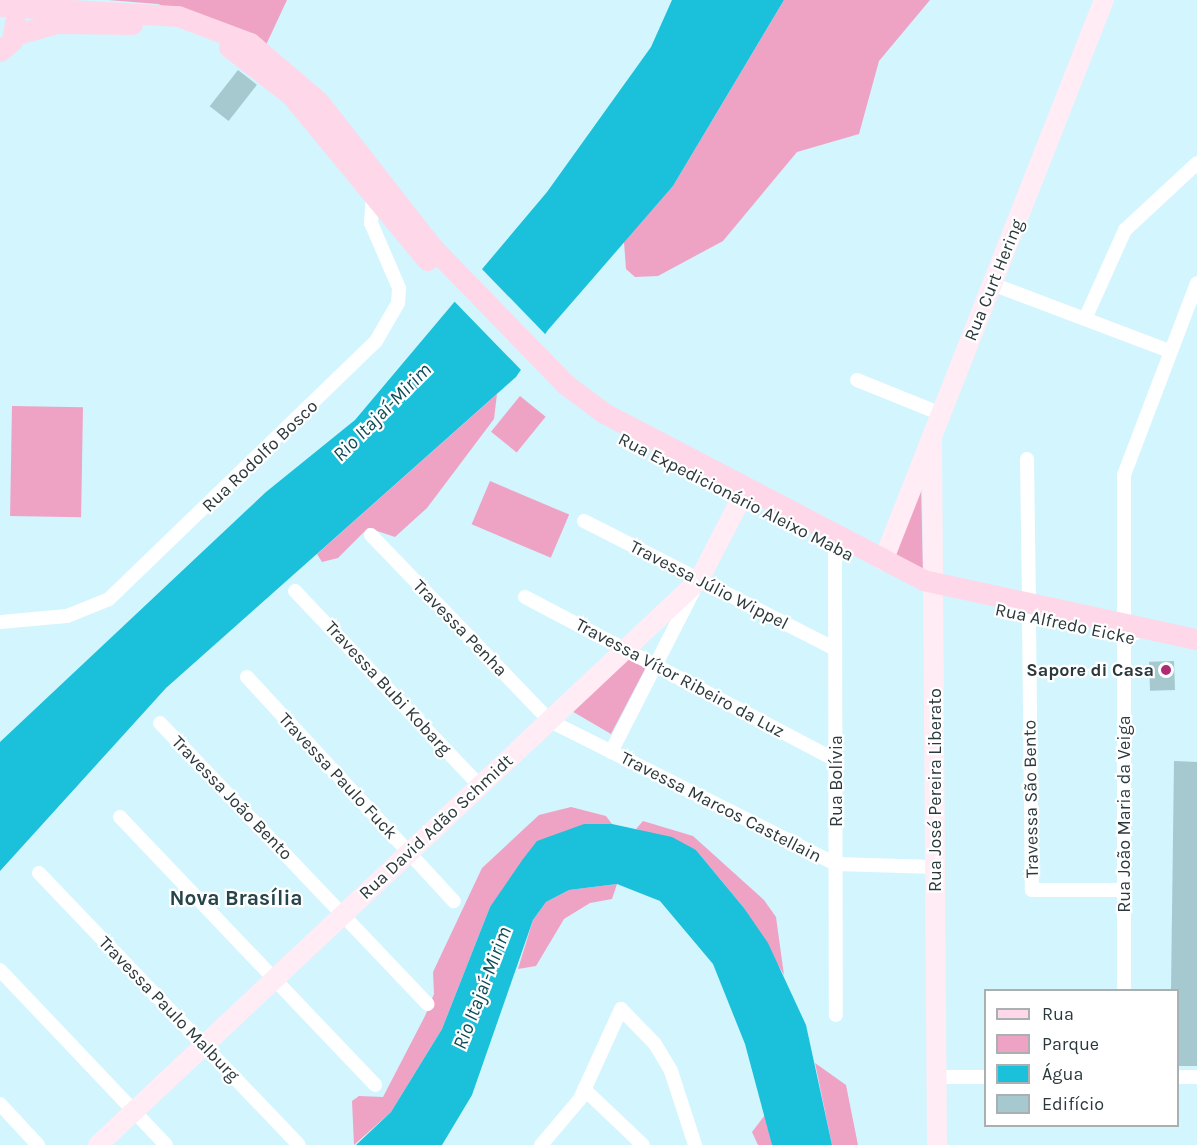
<!DOCTYPE html>
<meta charset="utf-8">
<style>
body{margin:0}
#map{position:relative;width:1197px;height:1145px;overflow:hidden;background:#d2f5fe;font-family:Karla,sans-serif}
div>[style]{position:absolute}
.green>*{inset:0;background:#efa3c4;transform-origin:0 0}
.water>*{inset:0;background:#1bc0db}
.pier>*{inset:0;background:#d2f5fe}
.building>*{inset:0;background:#a6c9d0;transform-origin:0 0}
.street>*{height:14px;margin:-7px;padding:0 7px;transform-origin:7px;border-radius:7px;background:#fff}
.secondary>*{height:20px;margin:-10px;padding:0 10px;transform-origin:10px;border-radius:10px;background:#ffecf4}
.primary>*{height:21px;margin:-10.5px;padding:0 10.5px;transform-origin:10.5px;border-radius:10.5px;background:#fed8e8}
.dots>*{width:16px;height:16px;translate:-50% -50%;box-sizing:border-box;border:3px solid #fff;border-radius:50%}
span{translate:-50% -50%;white-space:nowrap;text-align:center;line-height:1.15;-webkit-text-stroke:4.5px #fff;paint-order:stroke}
.street-label{font-size:18px;color:#2b393c}
.poi-label{font-size:18px;color:#2b393c;font-weight:700}
.right{translate:-100% -50%;text-align:right}
.water-label{font-size:20px;color:#0c4c58;font-style:italic}
.quarter-label{font-size:21px;color:#26454b;font-weight:700}
.legend{position:absolute;left:984px;top:989px;width:195px;height:138px;box-sizing:border-box;background:#fff;border:2px solid #aab0b1;margin:0;padding:8px 10px;list-style:none;font-size:18px;color:#2b393c}
.legend li{display:flex;align-items:center;gap:12px;height:30px}
.legend b{width:30px;border:2px solid #aab0b1}
</style>
<div id="map">
<div class="green">
<div style="clip-path:polygon(108px 0,287px 0,266px 45px,158px 4px)"></div>
<div style="clip-path:polygon(784px 0,930px 0,879px 61px,859px 134px,797px 152px,723px 241px,658px 276px,635px 277px,626px 269px,624px 242px,673px 186px)"></div>
<div style="clip-path:polygon(497px 394px,494px 419px,427px 508px,395px 537px,368px 528px,338px 558px,322px 562px,317px 554px)"></div>
<div style="left:520px;top:396px;width:33px;height:46px;rotate:39deg"></div>
<div style="left:12px;top:406px;width:71px;height:110px;rotate:1deg"></div>
<div style="left:490px;top:481px;width:86px;height:47px;rotate:23deg"></div>
<div style="clip-path:polygon(921px 486px,923px 570px,895px 557px)"></div>
<div style="clip-path:polygon(625px 656px,646px 667px,611px 734px,570px 710px)"></div>
<div style="clip-path:polygon(571px 807px,606px 816px,612px 824px,584px 824px,490px 907px,442px 1029px,391px 1112px,354px 1145px,352px 1101px,359px 1096px,383px 1097px,425px 1016px,434px 994px,433px 972px,482px 868px,539px 815px)"></div>
<div style="clip-path:polygon(643px 821px,693px 836px,764px 900px,776px 917px,784px 975px,744px 908px,696px 850px,636px 829px)"></div>
<div style="clip-path:polygon(617px 884px,612px 899px,590px 903px,564px 919px,536px 966px,518px 969px,533px 920px,546px 902px,569px 890px)"></div>
<div style="clip-path:polygon(815px 1063px,846px 1085px,858px 1145px,832px 1145px)"></div>
<div style="clip-path:polygon(765px 1115px,772px 1145px,758px 1145px,752px 1132px)"></div>
</div>
<div class="water">
<div style="clip-path:polygon(672px 0,784px 0,673px 186px,548px 330px,516px 377px,166px 688px,0 871px,0 742px,266px 492px,355px 420px,547px 192px,651px 47px)"></div>
<div style="clip-path:polygon(584px 824px,612px 824px,672px 837px,696px 850px,744px 908px,768px 943px,806px 1025px,832px 1145px,772px 1145px,745px 1044px,713px 964px,660px 901px,617px 884px,569px 890px,546px 902px,533px 920px,472px 1095px,442px 1145px,356px 1145px,391px 1112px,442px 1029px,490px 907px,523px 859px,537px 841px)"></div>
</div>
<div class="pier">
<div style="clip-path:polygon(478px 265px,547px 336px,523px 372px,452px 299px)"></div>
</div>
<div class="building">
<div style="left:238px;top:70px;width:24px;height:46px;rotate:38deg"></div>
<div style="left:1174px;top:661px;width:29px;height:25px;rotate:88deg"></div>
<div style="clip-path:polygon(1174px 761px,1197px 762px,1197px 1066px,1178px 1066px,1178px 990px,1171px 990px)"></div>
</div>
<div class="street">
<div style="left:992px;top:284px;width:189px;rotate:20.7deg"></div>
<div style="left:1085px;top:319px;width:98px;rotate:-65.8deg"></div>
<div style="left:1125px;top:230px;width:98px;rotate:-42.9deg"></div>
<div style="left:857px;top:380px;width:91px;rotate:22deg"></div>
<div style="left:1027px;top:459px;width:146px;rotate:89.2deg"></div>
<div style="left:584px;top:521px;width:282px;rotate:27deg"></div>
<div style="left:371px;top:535px;width:258px;rotate:46.1deg"></div>
<div style="left:550px;top:721px;width:320px;rotate:26.6deg"></div>
<div style="left:836px;top:864px;width:99px;rotate:1.7deg"></div>
<div style="left:835px;top:548px;width:467px;rotate:89.9deg"></div>
<div style="left:295px;top:591px;width:269px;rotate:46.5deg"></div>
<div style="left:525px;top:597px;width:351px;rotate:27.7deg"></div>
<div style="left:1029px;top:617px;width:273px;rotate:89.4deg"></div>
<div style="left:1032px;top:890px;width:92px"></div>
<div style="left:0;top:622px;width:67px;rotate:-5.1deg"></div>
<div style="left:67px;top:616px;width:45px;rotate:-22deg"></div>
<div style="left:109px;top:599px;width:371px;rotate:-44deg"></div>
<div style="left:376px;top:341px;width:44px;rotate:-59.9deg"></div>
<div style="left:398px;top:303px;width:15px;rotate:-86deg"></div>
<div style="left:399px;top:288px;width:71px;rotate:-113.3deg"></div>
<div style="left:371px;top:223px;width:28px;rotate:-86deg"></div>
<div style="left:1124px;top:624px;width:149px;rotate:-90deg"></div>
<div style="left:1124px;top:475px;width:205px;rotate:-69.2deg"></div>
<div style="left:247px;top:677px;width:305px;rotate:47.3deg"></div>
<div style="left:160px;top:723px;width:388px;rotate:46.4deg"></div>
<div style="left:611px;top:752px;width:182px;rotate:-62.9deg"></div>
<div style="left:120px;top:817px;width:370px;rotate:46.4deg"></div>
<div style="left:39px;top:873px;width:376px;rotate:46.3deg"></div>
<div style="left:0;top:970px;width:241px;rotate:46.5deg"></div>
<div style="left:1124px;top:990px;width:353px;rotate:-90deg"></div>
<div style="left:937px;top:1077px;width:49px"></div>
<div style="left:1178px;top:1077px;width:19px"></div>
<div style="left:584px;top:1089px;width:81px;rotate:43.5deg"></div>
<div style="left:0;top:1104px;width:56px;rotate:47.2deg"></div>
<div style="left:541px;top:1145px;width:60px;rotate:-49.7deg"></div>
<div style="left:580px;top:1099px;width:99px;rotate:-65.5deg"></div>
<div style="left:621px;top:1009px;width:49px;rotate:45.8deg"></div>
<div style="left:655px;top:1044px;width:31px;rotate:59deg"></div>
<div style="left:671px;top:1071px;width:78px;rotate:72deg"></div>
</div>
<div class="secondary">
<div style="left:932px;top:436px;width:709px;rotate:89.6deg"></div>
<div style="left:883px;top:561px;width:603px;rotate:-68.5deg"></div>
<div style="left:98px;top:1145px;width:825px;rotate:-43.23deg"></div>
<div style="left:699px;top:580px;width:102px;rotate:-62.7deg"></div>
</div>
<div class="primary">
<div style="left:2px;top:6px;width:176px;rotate:3.3deg"></div>
<div style="left:178px;top:16px;width:77px;rotate:20.6deg"></div>
<div style="left:250px;top:43px;width:89px;rotate:40.5deg"></div>
<div style="left:318px;top:101px;width:185px;rotate:52deg"></div>
<div style="left:432px;top:247px;width:191px;rotate:45.8deg"></div>
<div style="left:565px;top:384px;width:49px;rotate:36.6deg"></div>
<div style="left:604px;top:413px;width:360px;rotate:27.6deg"></div>
<div style="left:923px;top:580px;width:280px;rotate:12.2deg"></div>
<div style="left:14px;top:35px;width:45px;rotate:-15.6deg"></div>
<div style="left:57px;top:23px;width:75px;rotate:0.8deg"></div>
<div style="left:229px;top:47px;width:78px;rotate:37.7deg"></div>
<div style="left:291px;top:95px;width:214px;rotate:50.5deg"></div>
<div style="left:0;top:51px;width:16px;rotate:-40deg"></div>
<div style="left:12px;top:41px;width:19px;rotate:-81deg"></div>
</div>
<div class="dots">
<div style="left:1166px;top:670px;background:#af2b73"></div>
</div>
<div class="street-label">
<span style="left:994px;top:280px;rotate:-68deg">Rua Curt Hering</span>
<span style="left:260px;top:456px;rotate:-44deg">Rua Rodolfo Bosco</span>
<span style="left:736px;top:497px;rotate:27deg">Rua Expedicionário Aleixo Maba</span>
<span style="left:709px;top:585px;rotate:27deg">Travessa Júlio Wippel</span>
<span style="left:1065px;top:624px;rotate:12deg">Rua Alfredo Eicke</span>
<span style="left:460px;top:628px;rotate:46deg">Travessa Penha</span>
<span style="left:680px;top:678px;rotate:28deg">Travessa Vítor Ribeiro da Luz</span>
<span style="left:388px;top:688px;rotate:47deg">Travessa Bubi Kobarg</span>
<span style="left:338px;top:776px;rotate:47deg">Travessa Paulo Fuck</span>
<span style="left:836px;top:781px;rotate:-90deg">Rua Bolívia</span>
<span style="left:935px;top:790px;rotate:-90deg">Rua José Pereira Liberato</span>
<span style="left:232px;top:798px;rotate:46deg">Travessa João Bento</span>
<span style="left:1031px;top:799px;rotate:-91deg">Travessa São Bento</span>
<span style="left:721px;top:807px;rotate:27deg">Travessa Marcos Castellain</span>
<span style="left:1124px;top:814px;rotate:-90deg">Rua João Maria da Veiga</span>
<span style="left:436px;top:827px;rotate:-43deg">Rua David Adão Schmidt</span>
<span style="left:169px;top:1009px;rotate:46deg">Travessa Paulo Malburg</span>
</div>
<div class="poi-label">
<span class="right" style="left:1154px;top:670px">Sapore di Casa</span>
</div>
<div class="water-label">
<span style="left:382px;top:412px;rotate:-45deg">Rio Itajaí-Mirim</span>
<span style="left:482px;top:988px;rotate:-69deg">Rio Itajaí-Mirim</span>
</div>
<div class="quarter-label">
<span style="left:236px;top:898px">Nova Brasília</span>
</div>
<ul class="legend">
<li><b style="height:8px;background:#fed8e8"></b>Rua</li>
<li><b style="height:16px;background:#efa3c4"></b>Parque</li>
<li><b style="height:16px;background:#1bc0db"></b>Água</li>
<li><b style="height:16px;background:#a6c9d0"></b>Edifício</li>
</ul>
</div>
